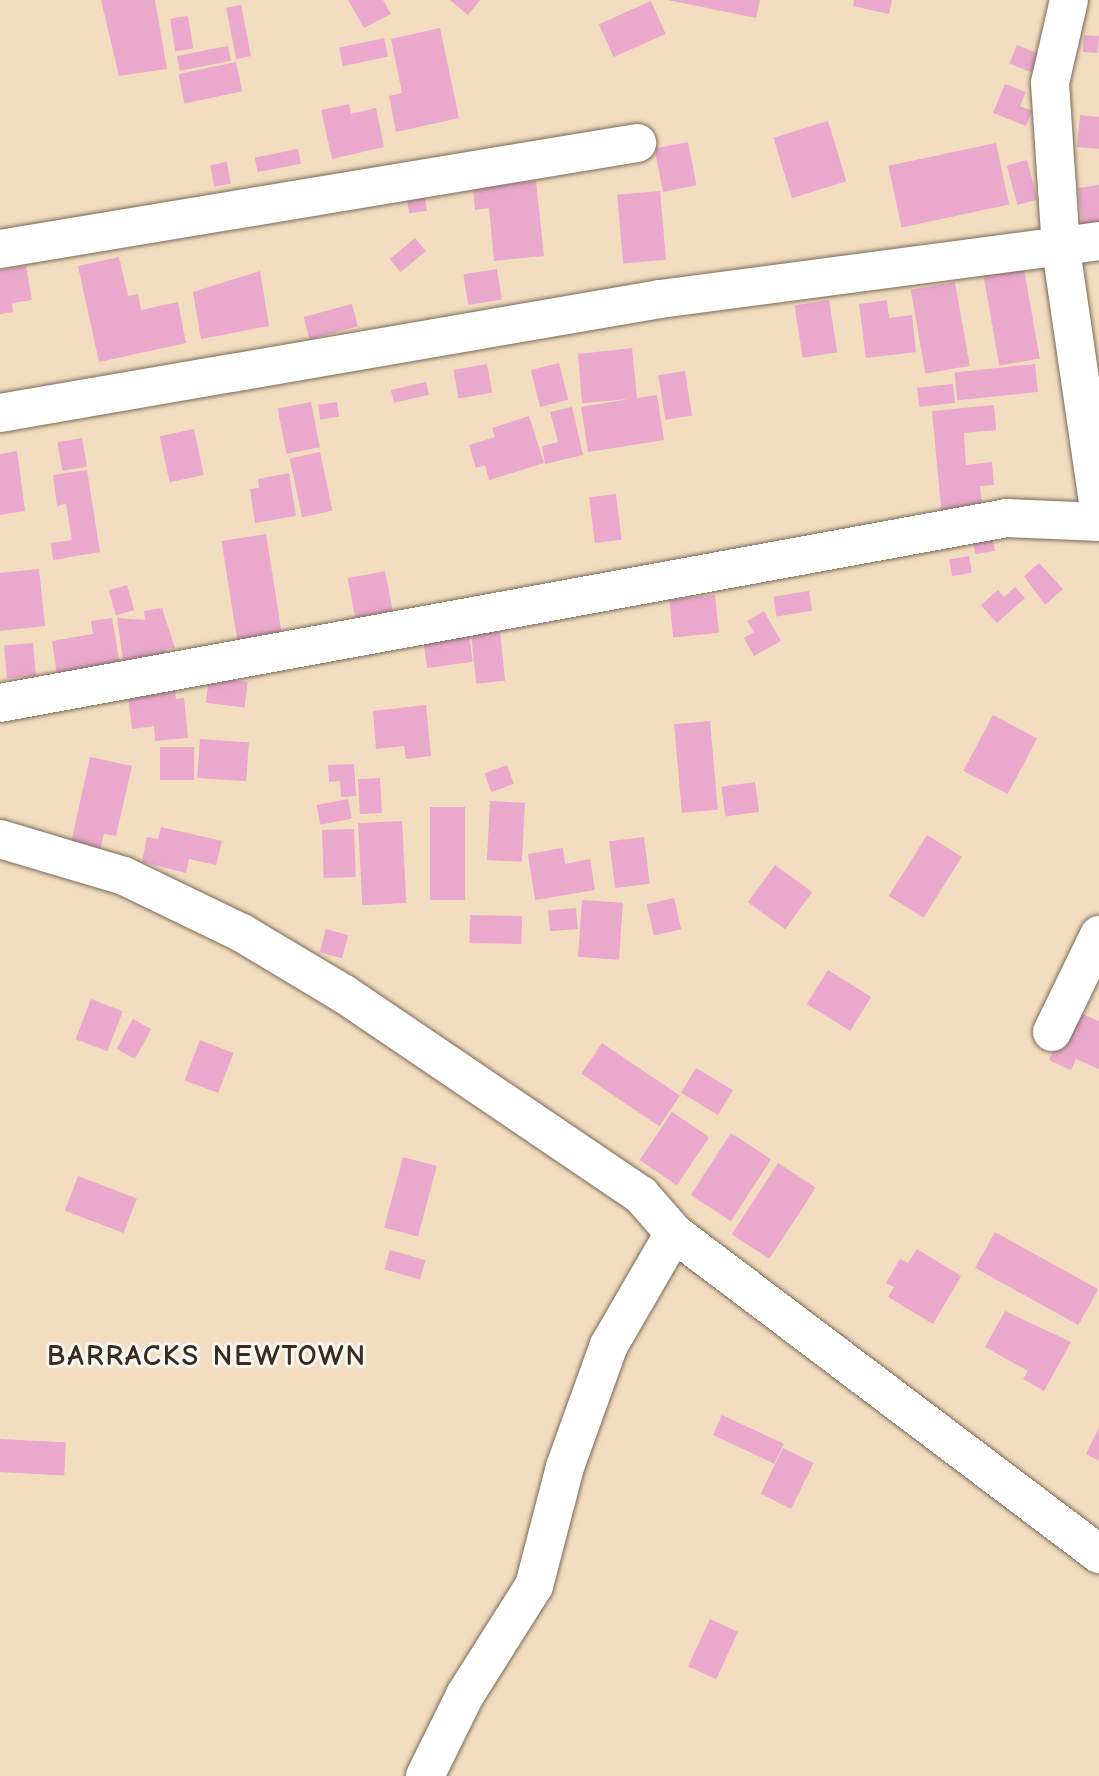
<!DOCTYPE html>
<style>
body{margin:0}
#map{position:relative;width:1099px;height:1776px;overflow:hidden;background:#f3ddc0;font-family:"Comic Neue",sans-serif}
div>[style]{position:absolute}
.building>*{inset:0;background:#e9a8cc;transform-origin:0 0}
.roads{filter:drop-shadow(0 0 2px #7b6957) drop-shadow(0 0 2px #7b6957)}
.minor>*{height:38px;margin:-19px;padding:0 19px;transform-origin:19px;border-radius:19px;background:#fff}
span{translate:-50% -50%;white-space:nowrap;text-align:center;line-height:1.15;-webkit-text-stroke:6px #f6f6f2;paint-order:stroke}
.district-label{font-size:30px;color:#3b2a1e;font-weight:700;letter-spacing:2px}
</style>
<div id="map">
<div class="building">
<div style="clip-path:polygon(101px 0,155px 0,167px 69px,119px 76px)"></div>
<div style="clip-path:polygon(348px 0,383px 0,391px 14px,364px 28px)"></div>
<div style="clip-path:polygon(450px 0,480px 0,468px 15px)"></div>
<div style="clip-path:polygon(668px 0,760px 0,756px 18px)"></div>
<div style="clip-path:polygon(854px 0,892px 0,889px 14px,853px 6px)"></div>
<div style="left:651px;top:1px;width:36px;height:57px;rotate:66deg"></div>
<div style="left:241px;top:5px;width:52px;height:15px;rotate:79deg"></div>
<div style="left:188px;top:16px;width:33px;height:18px;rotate:81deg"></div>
<div style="clip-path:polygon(440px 28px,459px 118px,396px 132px,389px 96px,402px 93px,391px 39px)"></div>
<div style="left:1084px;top:35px;width:15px;height:17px;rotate:4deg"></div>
<div style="left:384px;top:38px;width:19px;height:46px;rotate:78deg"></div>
<div style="left:1017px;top:45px;width:24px;height:20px;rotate:22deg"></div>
<div style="left:228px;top:46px;width:15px;height:52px;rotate:79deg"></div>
<div style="left:236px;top:62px;width:30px;height:59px;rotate:78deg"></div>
<div style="clip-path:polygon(1005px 84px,1026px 92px,1020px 106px,1032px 111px,1026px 126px,993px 113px)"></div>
<div style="clip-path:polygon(349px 104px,351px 114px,376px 108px,384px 147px,332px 159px,321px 110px)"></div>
<div style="clip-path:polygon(1080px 115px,1099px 117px,1099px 149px,1077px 147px)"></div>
<div style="left:828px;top:121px;width:63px;height:57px;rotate:73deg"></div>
<div style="left:688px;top:142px;width:44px;height:34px;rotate:79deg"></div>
<div style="left:996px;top:143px;width:63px;height:110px;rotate:78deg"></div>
<div style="left:298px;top:149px;width:15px;height:44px;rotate:79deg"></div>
<div style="left:1027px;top:160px;width:41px;height:21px;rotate:75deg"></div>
<div style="left:227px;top:162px;width:22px;height:17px;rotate:80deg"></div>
<div style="clip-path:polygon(536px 181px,544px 256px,494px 261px,489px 208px,475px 210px,473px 188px)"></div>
<div style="clip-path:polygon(1099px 185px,1099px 228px,1083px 230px,1078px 188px)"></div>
<div style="left:660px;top:191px;width:69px;height:43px;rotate:85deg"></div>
<div style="left:425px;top:197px;width:14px;height:18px;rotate:82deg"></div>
<div style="left:415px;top:238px;width:17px;height:33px;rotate:50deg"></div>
<div style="clip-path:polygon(119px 257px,128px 296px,138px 294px,141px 310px,178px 302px,186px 343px,99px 362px,78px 266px)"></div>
<div style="left:1022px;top:258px;width:102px;height:41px;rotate:80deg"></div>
<div style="clip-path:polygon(26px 266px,32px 300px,12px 303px,13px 312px,0 314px,0 270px)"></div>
<div style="left:497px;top:269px;width:31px;height:34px;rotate:81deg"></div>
<div style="clip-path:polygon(260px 271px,269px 326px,201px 339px,193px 292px)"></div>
<div style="left:955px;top:282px;width:85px;height:45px;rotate:80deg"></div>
<div style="left:829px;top:300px;width:53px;height:35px;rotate:81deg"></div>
<div style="clip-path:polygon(887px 300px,889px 318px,912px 315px,916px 352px,866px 358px,859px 304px)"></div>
<div style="left:352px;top:304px;width:23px;height:50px;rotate:75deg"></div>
<div style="clip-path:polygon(632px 348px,637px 398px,657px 395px,664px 440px,588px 452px,581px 407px,629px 399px,582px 403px,578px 354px)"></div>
<div style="left:559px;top:363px;width:38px;height:29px;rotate:76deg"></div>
<div style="left:487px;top:364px;width:29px;height:34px;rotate:80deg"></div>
<div style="left:1035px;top:364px;width:28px;height:81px;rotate:84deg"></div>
<div style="left:685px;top:371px;width:45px;height:27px;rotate:81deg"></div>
<div style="left:426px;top:382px;width:13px;height:36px;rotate:77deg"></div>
<div style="left:953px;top:384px;width:19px;height:36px;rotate:84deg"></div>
<div style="left:311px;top:402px;width:46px;height:34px;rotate:79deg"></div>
<div style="left:337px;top:402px;width:15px;height:19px;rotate:82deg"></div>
<div style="clip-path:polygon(994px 405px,996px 430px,964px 433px,966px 465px,992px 462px,994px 485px,980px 486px,983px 513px,942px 517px,932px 411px)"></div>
<div style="clip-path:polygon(572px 407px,583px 455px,545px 464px,542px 446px,558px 442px,550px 412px)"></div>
<div style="clip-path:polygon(529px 416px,544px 463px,489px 480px,485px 465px,476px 468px,469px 445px,495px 437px,492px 428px)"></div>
<div style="left:194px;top:429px;width:47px;height:35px;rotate:78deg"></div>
<div style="left:82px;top:438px;width:29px;height:25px;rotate:80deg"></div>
<div style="clip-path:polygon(17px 451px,25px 511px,0 515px,0 454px)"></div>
<div style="left:320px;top:452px;width:60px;height:31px;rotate:78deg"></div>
<div style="clip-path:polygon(87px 470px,100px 552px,53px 560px,51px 543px,72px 540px,66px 504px,57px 506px,53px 475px)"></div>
<div style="clip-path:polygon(289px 473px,296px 516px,255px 523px,250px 489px,259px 488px,258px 479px)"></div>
<div style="left:616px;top:494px;width:46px;height:27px;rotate:83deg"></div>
<div style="left:266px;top:534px;width:106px;height:45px;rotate:81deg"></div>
<div style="left:992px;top:534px;width:17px;height:20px;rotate:80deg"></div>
<div style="left:969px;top:556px;width:17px;height:20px;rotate:80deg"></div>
<div style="clip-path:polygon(1039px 563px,1063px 589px,1045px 605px,1024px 576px)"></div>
<div style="clip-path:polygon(39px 569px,45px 626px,0 631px,0 573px)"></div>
<div style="left:385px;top:571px;width:41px;height:38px;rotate:79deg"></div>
<div style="left:127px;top:585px;width:26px;height:19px;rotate:74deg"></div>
<div style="clip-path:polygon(1015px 587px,1025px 598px,997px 623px,981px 605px,998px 590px,1004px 597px)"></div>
<div style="left:809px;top:591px;width:20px;height:36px;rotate:81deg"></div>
<div style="left:715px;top:595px;width:38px;height:46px;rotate:84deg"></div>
<div style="clip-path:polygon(162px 608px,175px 648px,166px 649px,168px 660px,124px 666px,117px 618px,145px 620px,144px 611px)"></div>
<div style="clip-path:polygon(764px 611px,781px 641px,754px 656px,744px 638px,754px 632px,747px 621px)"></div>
<div style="clip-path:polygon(112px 618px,120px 665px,57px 675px,52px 641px,93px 634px,91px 621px)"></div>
<div style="left:468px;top:628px;width:34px;height:46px;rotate:82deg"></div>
<div style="left:500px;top:632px;width:49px;height:29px;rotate:84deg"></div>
<div style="left:33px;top:643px;width:33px;height:29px;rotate:85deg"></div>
<div style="left:209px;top:677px;width:39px;height:26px;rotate:7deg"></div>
<div style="clip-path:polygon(174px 682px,176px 699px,184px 698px,188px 738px,155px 741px,154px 726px,132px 729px,127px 687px)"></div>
<div style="clip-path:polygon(426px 705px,431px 756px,406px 759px,404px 746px,376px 749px,373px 711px)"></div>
<div style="left:993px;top:715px;width:50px;height:63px;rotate:28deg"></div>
<div style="left:710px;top:721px;width:89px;height:36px;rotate:85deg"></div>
<div style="left:200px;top:739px;width:49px;height:39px;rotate:4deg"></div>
<div style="left:160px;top:747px;width:34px;height:33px"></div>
<div style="clip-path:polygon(90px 757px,132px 766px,116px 836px,104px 834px,100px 850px,71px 843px)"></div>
<div style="clip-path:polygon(354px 764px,356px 796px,341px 797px,340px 781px,329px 782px,328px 765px)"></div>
<div style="left:507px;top:765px;width:20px;height:24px;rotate:70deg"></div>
<div style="left:380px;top:778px;width:35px;height:22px;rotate:87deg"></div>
<div style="left:755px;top:782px;width:30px;height:34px;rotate:82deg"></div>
<div style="left:348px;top:799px;width:20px;height:32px;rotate:79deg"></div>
<div style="left:490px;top:801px;width:35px;height:59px;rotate:3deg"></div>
<div style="left:430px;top:807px;width:35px;height:93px"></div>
<div style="left:402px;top:821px;width:82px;height:44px;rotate:87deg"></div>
<div style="clip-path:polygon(161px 827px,222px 841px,216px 865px,189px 859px,186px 873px,142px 862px,147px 837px,158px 839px)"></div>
<div style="left:354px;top:829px;width:48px;height:32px;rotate:88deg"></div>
<div style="left:927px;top:835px;width:41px;height:72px;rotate:32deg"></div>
<div style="left:644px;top:837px;width:47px;height:35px;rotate:83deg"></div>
<div style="clip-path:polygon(563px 848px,565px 864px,590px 859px,595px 890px,535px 900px,528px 854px)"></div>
<div style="left:775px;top:865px;width:46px;height:46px;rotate:36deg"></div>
<div style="left:674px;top:898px;width:32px;height:28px;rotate:77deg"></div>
<div style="left:582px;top:900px;width:41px;height:57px;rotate:4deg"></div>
<div style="left:576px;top:908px;width:21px;height:28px;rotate:85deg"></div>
<div style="left:470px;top:915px;width:52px;height:28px;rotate:1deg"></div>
<div style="left:326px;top:929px;width:23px;height:24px;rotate:15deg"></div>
<div style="left:828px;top:970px;width:51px;height:40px;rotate:32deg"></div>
<div style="left:91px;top:999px;width:34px;height:43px;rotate:21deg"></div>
<div style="clip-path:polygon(1071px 1009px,1099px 1021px,1099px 1069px,1076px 1059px,1071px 1070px,1049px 1060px)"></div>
<div style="left:133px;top:1019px;width:21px;height:34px;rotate:29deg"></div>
<div style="left:200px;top:1040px;width:36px;height:43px;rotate:21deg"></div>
<div style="left:602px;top:1043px;width:94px;height:37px;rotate:34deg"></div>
<div style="left:696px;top:1068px;width:43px;height:29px;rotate:31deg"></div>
<div style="left:672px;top:1112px;width:45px;height:58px;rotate:34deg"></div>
<div style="left:731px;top:1133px;width:48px;height:74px;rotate:33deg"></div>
<div style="left:403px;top:1157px;width:35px;height:73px;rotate:15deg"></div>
<div style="left:778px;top:1163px;width:45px;height:85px;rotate:33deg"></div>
<div style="left:78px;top:1176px;width:63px;height:37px;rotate:21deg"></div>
<div style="left:995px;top:1232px;width:118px;height:41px;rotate:29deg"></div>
<div style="clip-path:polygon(917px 1249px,961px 1276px,933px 1324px,888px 1297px,894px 1287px,886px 1283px,900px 1259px,908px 1263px)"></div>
<div style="left:390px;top:1250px;width:37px;height:20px;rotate:16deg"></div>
<div style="clip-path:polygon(1005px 1311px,1071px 1342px,1044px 1391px,1023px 1379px,1028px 1371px,985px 1347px)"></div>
<div style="left:722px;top:1415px;width:68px;height:22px;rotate:25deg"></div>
<div style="clip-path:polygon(1099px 1428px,1099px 1461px,1086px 1454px)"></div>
<div style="left:0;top:1439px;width:66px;height:33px;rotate:3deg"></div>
<div style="left:783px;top:1448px;width:34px;height:51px;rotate:26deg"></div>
<div style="left:710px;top:1619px;width:31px;height:52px;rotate:25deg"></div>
</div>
<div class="roads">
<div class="minor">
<div style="left:1069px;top:0;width:85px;rotate:102.9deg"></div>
<div style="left:1050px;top:83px;width:166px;rotate:86.2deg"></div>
<div style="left:1061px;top:249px;width:264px;rotate:81.7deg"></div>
<div style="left:0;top:249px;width:646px;rotate:-9.45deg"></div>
<div style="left:0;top:413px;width:670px;rotate:-9.8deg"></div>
<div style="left:660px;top:299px;width:443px;rotate:-7.5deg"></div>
<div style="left:0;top:703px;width:1024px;rotate:-10.41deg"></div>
<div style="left:1007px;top:518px;width:92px;rotate:2.5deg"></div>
<div style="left:0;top:839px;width:129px;rotate:16.6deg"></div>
<div style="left:124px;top:876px;width:131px;rotate:25.8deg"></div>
<div style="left:242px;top:933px;width:119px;rotate:30.9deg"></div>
<div style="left:344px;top:994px;width:359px;rotate:34.1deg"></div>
<div style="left:641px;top:1195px;width:50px;rotate:49deg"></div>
<div style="left:674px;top:1233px;width:533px;rotate:37.06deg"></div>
<div style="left:1052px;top:1032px;width:108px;rotate:-64.1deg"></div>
<div style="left:425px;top:1776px;width:90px;rotate:-63.7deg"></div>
<div style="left:465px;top:1695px;width:129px;rotate:-57.7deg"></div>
<div style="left:534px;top:1586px;width:123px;rotate:-75.4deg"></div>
<div style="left:565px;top:1467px;width:130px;rotate:-70.2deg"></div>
<div style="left:609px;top:1345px;width:129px;rotate:-59.9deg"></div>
</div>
</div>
<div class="district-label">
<span style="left:207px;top:1356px">BARRACKS NEWTOWN</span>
</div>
</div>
